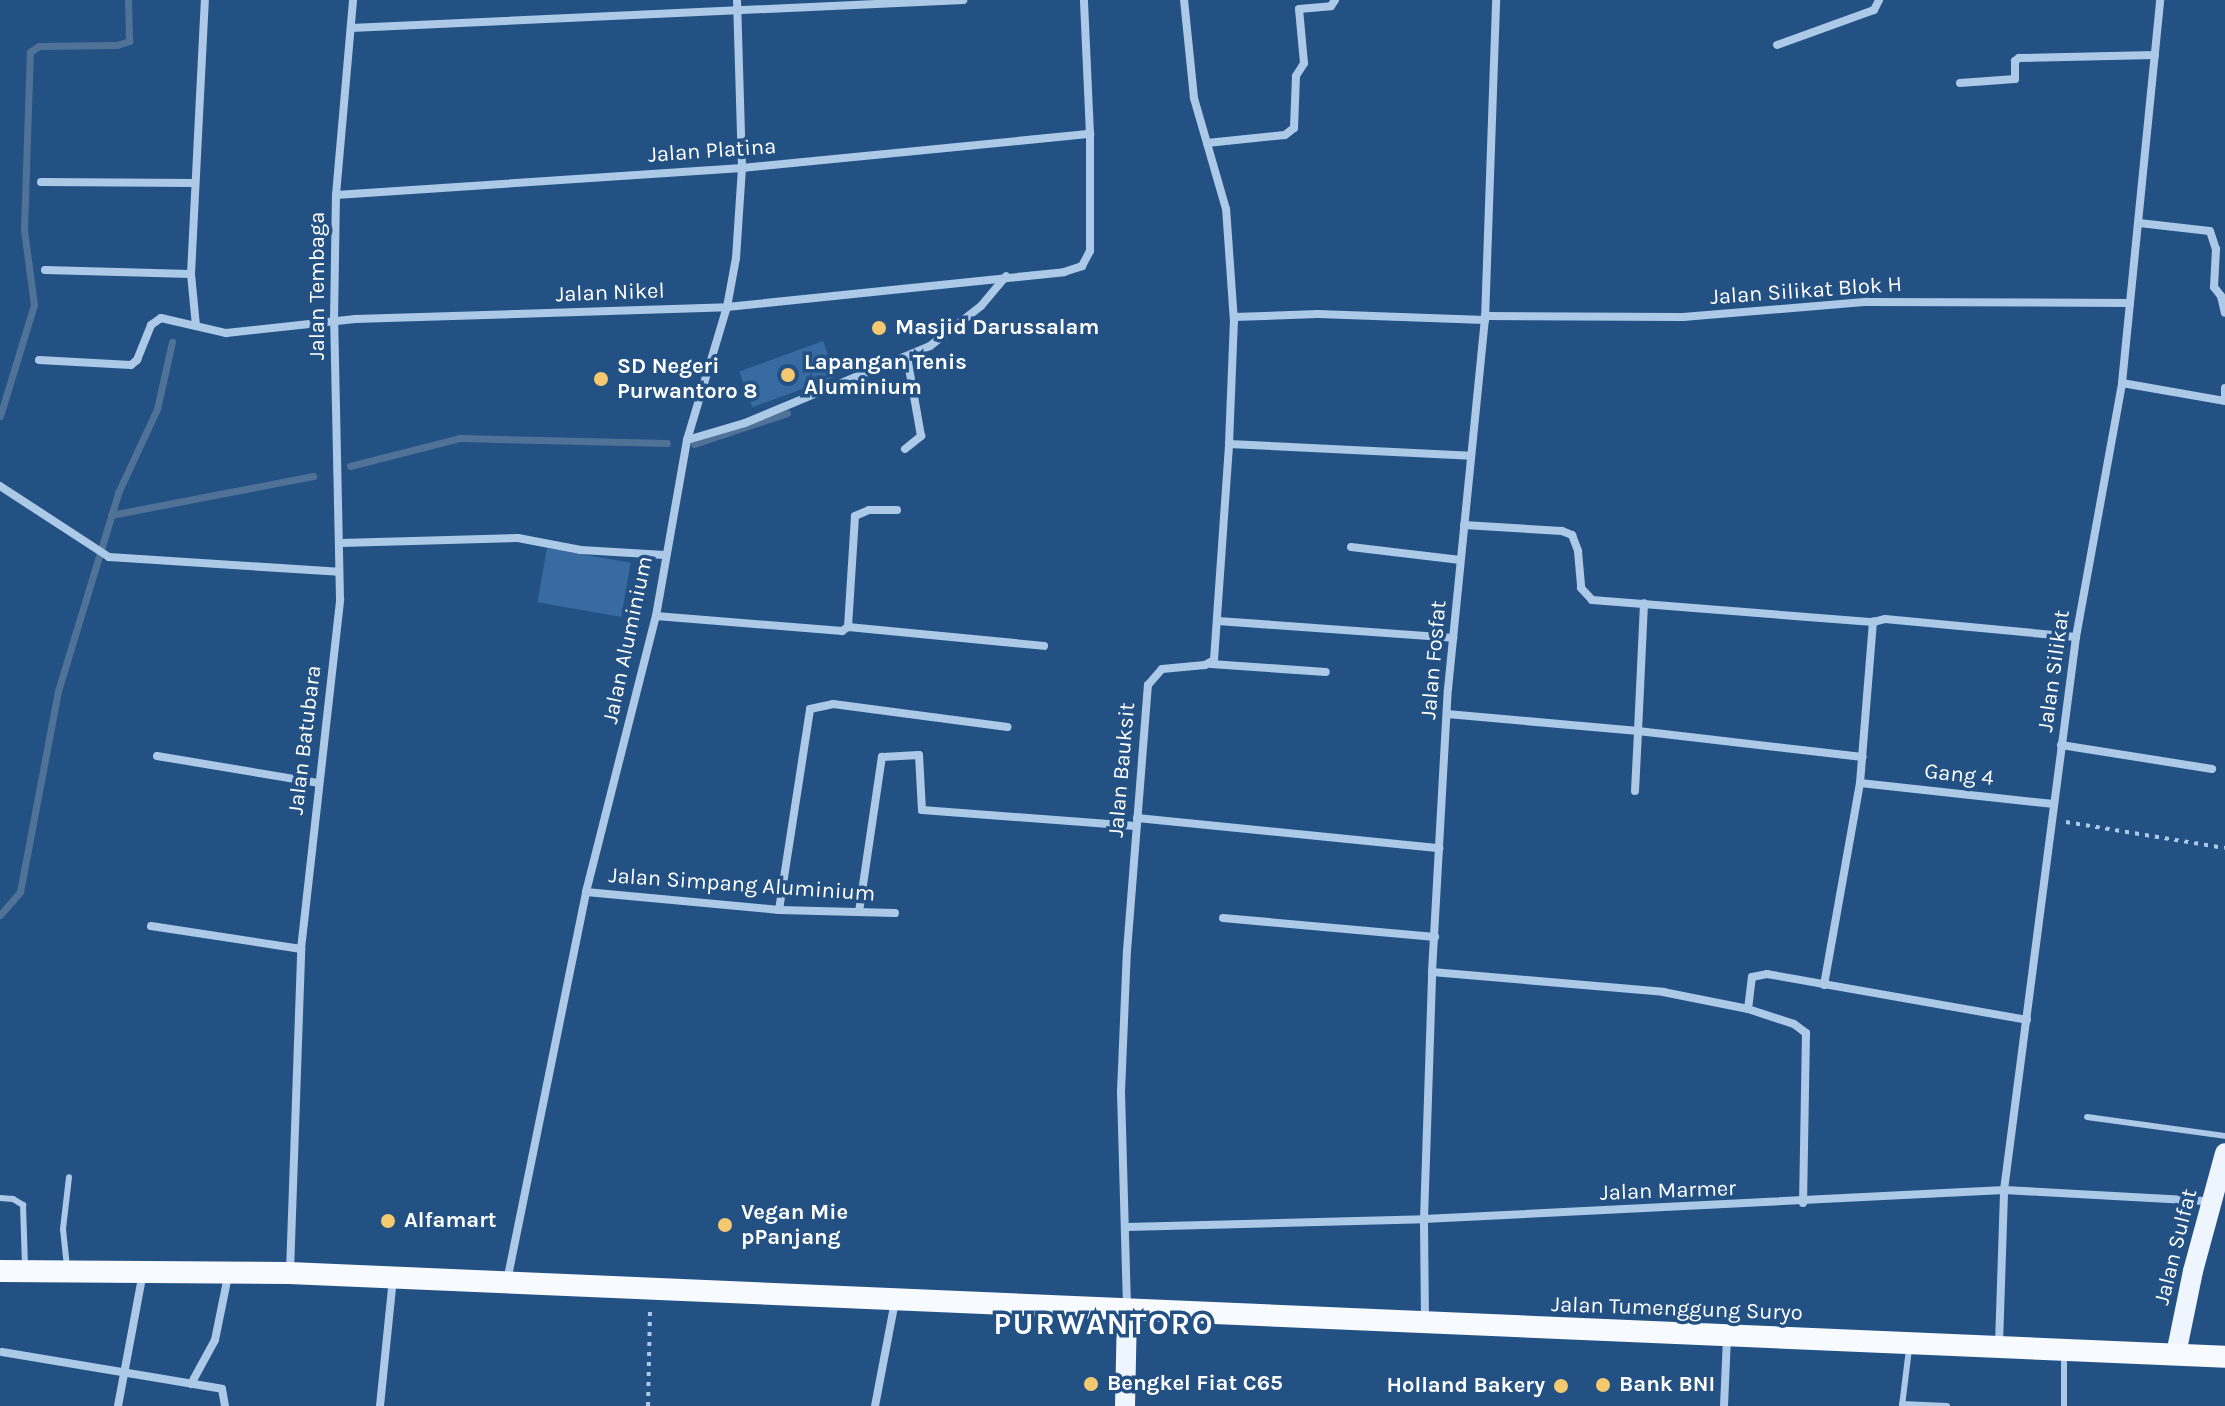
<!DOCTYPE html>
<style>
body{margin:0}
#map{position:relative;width:2225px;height:1406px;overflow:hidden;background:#235184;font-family:Karla,sans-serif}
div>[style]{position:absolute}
.green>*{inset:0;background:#376ba1;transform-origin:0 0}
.stream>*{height:7px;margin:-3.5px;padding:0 3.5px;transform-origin:3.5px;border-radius:3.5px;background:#517297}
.path>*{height:4px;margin-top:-2px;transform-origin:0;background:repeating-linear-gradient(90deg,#acc9e8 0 4px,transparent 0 10px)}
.service>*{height:6px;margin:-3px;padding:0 3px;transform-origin:3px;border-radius:3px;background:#acc9e8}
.minor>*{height:8px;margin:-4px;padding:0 4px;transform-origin:4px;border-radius:4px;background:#acc9e8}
.primary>*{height:20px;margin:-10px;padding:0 10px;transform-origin:10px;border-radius:10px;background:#eff5fe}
.trunk>*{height:22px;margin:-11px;padding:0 11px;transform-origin:11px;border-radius:11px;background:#f7fafe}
.dots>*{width:22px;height:22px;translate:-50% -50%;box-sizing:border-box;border:4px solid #235184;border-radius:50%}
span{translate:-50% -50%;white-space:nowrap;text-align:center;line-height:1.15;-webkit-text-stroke:7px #235184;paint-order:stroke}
.street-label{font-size:22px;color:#fff}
.poi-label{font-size:22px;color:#fff;font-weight:700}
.left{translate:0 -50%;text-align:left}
.right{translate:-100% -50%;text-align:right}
.district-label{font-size:30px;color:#fff;font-weight:700;letter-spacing:2px}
</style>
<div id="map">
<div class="green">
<div style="left:823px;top:341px;width:38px;height:89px;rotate:70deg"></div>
<div style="left:547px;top:548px;width:85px;height:55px;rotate:10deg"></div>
</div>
<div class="stream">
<div style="left:0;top:416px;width:116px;rotate:-73deg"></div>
<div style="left:34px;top:305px;width:76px;rotate:-97.6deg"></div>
<div style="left:24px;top:230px;width:178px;rotate:-88.1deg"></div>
<div style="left:30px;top:52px;width:11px;rotate:-34deg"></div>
<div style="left:39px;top:46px;width:78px;rotate:-0.7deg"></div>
<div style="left:117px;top:45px;width:13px;rotate:-18deg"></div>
<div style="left:129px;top:41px;width:41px;rotate:-91.4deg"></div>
<div style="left:694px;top:444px;width:98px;rotate:-18.4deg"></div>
<div style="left:350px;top:466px;width:114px;rotate:-14.3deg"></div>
<div style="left:460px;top:438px;width:207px;rotate:1.4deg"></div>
<div style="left:111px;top:515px;width:206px;rotate:-10.9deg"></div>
<div style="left:0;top:915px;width:30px;rotate:-49deg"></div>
<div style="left:20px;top:892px;width:205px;rotate:-79.3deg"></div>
<div style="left:58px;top:691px;width:207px;rotate:-73.1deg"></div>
<div style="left:118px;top:493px;width:93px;rotate:-65.1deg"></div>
<div style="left:157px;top:409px;width:69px;rotate:-77.4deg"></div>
</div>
<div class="path">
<div style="left:2066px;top:822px;width:161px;rotate:9.3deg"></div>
<div style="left:648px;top:1406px;width:96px;rotate:-88.8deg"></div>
</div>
<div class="service">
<div style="left:2087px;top:1117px;width:139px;rotate:7.8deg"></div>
<div style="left:0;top:1198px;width:13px;rotate:4deg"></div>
<div style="left:13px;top:1199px;width:12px;rotate:31deg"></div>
<div style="left:23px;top:1205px;width:60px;rotate:88.1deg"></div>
<div style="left:67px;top:1267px;width:38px;rotate:-96deg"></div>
<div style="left:63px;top:1229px;width:52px;rotate:-83.4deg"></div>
<div style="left:2064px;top:1354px;width:52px;rotate:90deg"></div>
<div style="left:1902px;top:1404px;width:45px;rotate:2.5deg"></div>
<div style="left:1902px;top:1406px;width:57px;rotate:-83deg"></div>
</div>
<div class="minor">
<div style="left:351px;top:28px;width:613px;rotate:-2.62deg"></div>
<div style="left:1777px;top:45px;width:103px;rotate:-19.8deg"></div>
<div style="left:1874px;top:10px;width:11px;rotate:-63deg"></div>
<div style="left:1960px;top:83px;width:55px;rotate:-4.2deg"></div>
<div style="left:2015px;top:79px;width:18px;rotate:-90deg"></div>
<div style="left:2015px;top:61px;width:5px;rotate:-37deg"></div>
<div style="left:2019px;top:58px;width:136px;rotate:-1.3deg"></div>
<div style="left:1207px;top:143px;width:78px;rotate:-5.9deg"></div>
<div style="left:1285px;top:135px;width:11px;rotate:-38deg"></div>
<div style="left:1294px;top:128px;width:52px;rotate:-87.8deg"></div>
<div style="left:1296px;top:76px;width:15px;rotate:-58deg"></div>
<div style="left:1304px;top:63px;width:54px;rotate:-95.3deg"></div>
<div style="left:1299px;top:9px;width:32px;rotate:-5deg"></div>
<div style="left:1331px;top:6px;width:7px;rotate:-56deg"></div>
<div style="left:41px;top:182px;width:153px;rotate:0.4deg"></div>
<div style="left:336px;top:195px;width:407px;rotate:-3.8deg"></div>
<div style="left:742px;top:168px;width:350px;rotate:-5.6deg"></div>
<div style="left:2139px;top:223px;width:71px;rotate:6.4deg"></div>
<div style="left:2210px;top:231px;width:19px;rotate:72deg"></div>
<div style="left:2216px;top:249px;width:38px;rotate:93deg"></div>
<div style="left:2214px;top:287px;width:11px;rotate:52deg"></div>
<div style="left:2221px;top:296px;width:17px;rotate:77deg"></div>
<div style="left:45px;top:270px;width:146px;rotate:1.6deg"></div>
<div style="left:1485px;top:316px;width:198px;rotate:0.3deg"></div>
<div style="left:1683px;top:317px;width:185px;rotate:-4.7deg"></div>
<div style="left:1867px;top:302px;width:263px;rotate:0.2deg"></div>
<div style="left:1234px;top:317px;width:84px;rotate:-2deg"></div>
<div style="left:1318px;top:314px;width:167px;rotate:2.1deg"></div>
<div style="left:196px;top:326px;width:52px;rotate:-95.5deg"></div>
<div style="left:191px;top:274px;width:274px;rotate:-87.1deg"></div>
<div style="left:39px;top:360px;width:92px;rotate:3.1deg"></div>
<div style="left:131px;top:365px;width:8px;rotate:-40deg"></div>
<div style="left:137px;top:360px;width:38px;rotate:-68deg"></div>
<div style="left:151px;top:325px;width:12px;rotate:-35deg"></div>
<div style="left:161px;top:318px;width:67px;rotate:13deg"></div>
<div style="left:226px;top:333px;width:130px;rotate:-6.2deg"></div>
<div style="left:355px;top:319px;width:372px;rotate:-1.8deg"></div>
<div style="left:727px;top:307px;width:339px;rotate:-5.9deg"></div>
<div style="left:1064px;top:272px;width:19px;rotate:-18deg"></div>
<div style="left:1082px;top:266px;width:17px;rotate:-62deg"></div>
<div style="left:1090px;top:251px;width:117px;rotate:-90deg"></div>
<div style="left:1090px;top:134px;width:134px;rotate:-92.6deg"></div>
<div style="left:2122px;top:383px;width:105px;rotate:9.9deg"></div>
<div style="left:2225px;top:401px;width:13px;rotate:-90deg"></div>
<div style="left:687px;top:440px;width:60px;rotate:-16.3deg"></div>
<div style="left:745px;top:423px;width:200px;rotate:-22.6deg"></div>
<div style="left:930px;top:346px;width:65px;rotate:-38.1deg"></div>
<div style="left:981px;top:306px;width:39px;rotate:-50deg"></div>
<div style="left:1229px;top:444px;width:242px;rotate:2.8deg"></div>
<div style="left:905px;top:449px;width:21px;rotate:-39deg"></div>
<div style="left:921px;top:436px;width:80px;rotate:-100deg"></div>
<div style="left:0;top:486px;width:130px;rotate:33.1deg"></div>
<div style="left:109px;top:557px;width:230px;rotate:3.7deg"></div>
<div style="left:1464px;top:525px;width:98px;rotate:3.5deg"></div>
<div style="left:1562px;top:531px;width:11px;rotate:22deg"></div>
<div style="left:1572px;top:535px;width:17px;rotate:69deg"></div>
<div style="left:1578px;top:551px;width:37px;rotate:85deg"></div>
<div style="left:1581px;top:588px;width:16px;rotate:47deg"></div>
<div style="left:1592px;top:600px;width:282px;rotate:4.5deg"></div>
<div style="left:341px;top:543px;width:177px;rotate:-1.6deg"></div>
<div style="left:518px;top:538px;width:64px;rotate:10.8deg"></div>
<div style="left:581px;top:550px;width:84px;rotate:3.4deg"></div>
<div style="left:1351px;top:547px;width:110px;rotate:6.8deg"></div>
<div style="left:656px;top:616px;width:187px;rotate:4.6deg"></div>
<div style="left:842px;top:631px;width:7px;rotate:-34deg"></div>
<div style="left:848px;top:627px;width:111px;rotate:-86.4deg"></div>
<div style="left:855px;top:516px;width:15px;rotate:-23deg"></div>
<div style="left:869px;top:510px;width:28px"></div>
<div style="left:1218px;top:621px;width:236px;rotate:4.1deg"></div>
<div style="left:848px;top:627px;width:197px;rotate:5.5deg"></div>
<div style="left:1211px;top:664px;width:115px;rotate:4deg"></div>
<div style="left:1447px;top:714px;width:192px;rotate:5.1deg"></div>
<div style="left:1638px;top:731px;width:128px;rotate:-87.3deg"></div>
<div style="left:2061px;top:745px;width:153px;rotate:9deg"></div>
<div style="left:157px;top:756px;width:163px;rotate:9.5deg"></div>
<div style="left:1860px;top:783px;width:195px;rotate:6.2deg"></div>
<div style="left:1635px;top:791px;width:60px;rotate:-87.1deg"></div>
<div style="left:1638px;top:731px;width:226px;rotate:6.6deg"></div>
<div style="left:1137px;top:818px;width:304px;rotate:5.7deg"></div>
<div style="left:586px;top:892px;width:194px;rotate:5.3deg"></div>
<div style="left:779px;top:910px;width:116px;rotate:1.5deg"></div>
<div style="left:779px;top:910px;width:203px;rotate:-81.2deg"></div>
<div style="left:810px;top:709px;width:24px;rotate:-12deg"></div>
<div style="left:833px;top:704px;width:176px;rotate:7.5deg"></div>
<div style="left:859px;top:912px;width:157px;rotate:-81.6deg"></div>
<div style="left:882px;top:757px;width:37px;rotate:-3deg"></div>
<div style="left:919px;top:755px;width:55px;rotate:86.9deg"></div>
<div style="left:922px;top:810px;width:214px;rotate:4.3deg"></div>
<div style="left:1223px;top:918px;width:213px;rotate:5.1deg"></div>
<div style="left:151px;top:926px;width:152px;rotate:8.7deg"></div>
<div style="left:1432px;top:972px;width:232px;rotate:4.9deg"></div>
<div style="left:1663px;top:992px;width:87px;rotate:11.3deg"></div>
<div style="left:1748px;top:1009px;width:32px;rotate:-83deg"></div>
<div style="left:1752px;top:977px;width:15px;rotate:-11deg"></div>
<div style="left:1767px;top:974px;width:264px;rotate:10deg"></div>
<div style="left:1824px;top:985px;width:205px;rotate:-79.9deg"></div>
<div style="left:1860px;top:783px;width:162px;rotate:-85.4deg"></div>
<div style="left:1873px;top:622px;width:12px;rotate:-14deg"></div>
<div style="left:1885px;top:619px;width:192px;rotate:5.4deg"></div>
<div style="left:1748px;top:1009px;width:48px;rotate:18.1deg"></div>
<div style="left:1794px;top:1024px;width:15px;rotate:37deg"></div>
<div style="left:1806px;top:1033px;width:170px;rotate:91deg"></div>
<div style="left:1127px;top:1227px;width:297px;rotate:-1.5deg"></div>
<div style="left:1424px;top:1219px;width:581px;rotate:-2.86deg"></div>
<div style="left:2004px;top:1190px;width:206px;rotate:3.1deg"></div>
<div style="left:290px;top:1272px;width:323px;rotate:-88deg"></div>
<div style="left:301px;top:949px;width:352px;rotate:-83.6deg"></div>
<div style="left:340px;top:599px;width:278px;rotate:-91.2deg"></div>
<div style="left:334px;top:321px;width:126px;rotate:-89.1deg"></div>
<div style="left:336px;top:195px;width:196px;rotate:-85deg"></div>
<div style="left:507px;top:1281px;width:397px;rotate:-78.5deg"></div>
<div style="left:586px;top:892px;width:285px;rotate:-75.8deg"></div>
<div style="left:656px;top:616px;width:179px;rotate:-80deg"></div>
<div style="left:687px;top:440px;width:139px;rotate:-73.3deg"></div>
<div style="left:727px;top:307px;width:50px;rotate:-79.6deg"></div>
<div style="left:736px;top:258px;width:90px;rotate:-86.2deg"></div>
<div style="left:742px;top:168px;width:168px;rotate:-91.7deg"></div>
<div style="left:1127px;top:1307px;width:215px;rotate:-91.6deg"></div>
<div style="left:1121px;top:1092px;width:141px;rotate:-87.6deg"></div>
<div style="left:1127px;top:951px;width:267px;rotate:-85.5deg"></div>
<div style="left:1148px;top:685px;width:21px;rotate:-49deg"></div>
<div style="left:1162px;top:669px;width:43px;rotate:-5.3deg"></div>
<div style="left:1205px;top:665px;width:10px;rotate:-29deg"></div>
<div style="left:1214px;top:660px;width:217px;rotate:-86deg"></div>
<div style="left:1229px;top:444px;width:122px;rotate:-87.7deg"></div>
<div style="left:1234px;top:322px;width:113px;rotate:-94deg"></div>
<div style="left:1226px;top:209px;width:116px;rotate:-106.1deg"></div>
<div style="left:1194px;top:98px;width:99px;rotate:-95.8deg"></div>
<div style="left:1425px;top:1320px;width:101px;rotate:-90.6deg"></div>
<div style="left:1424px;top:1219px;width:247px;rotate:-88.1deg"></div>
<div style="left:1432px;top:972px;width:283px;rotate:-86.8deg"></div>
<div style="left:1448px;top:689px;width:371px;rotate:-84.3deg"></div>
<div style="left:1485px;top:320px;width:320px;rotate:-88deg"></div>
<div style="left:1999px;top:1344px;width:154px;rotate:-88.1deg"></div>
<div style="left:2004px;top:1190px;width:558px;rotate:-82.58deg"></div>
<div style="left:2076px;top:637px;width:258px;rotate:-79.7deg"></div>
<div style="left:2122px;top:383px;width:385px;rotate:-84.3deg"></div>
<div style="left:2px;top:1352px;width:223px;rotate:9.5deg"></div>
<div style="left:222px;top:1389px;width:17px;rotate:80deg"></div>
<div style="left:191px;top:1384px;width:50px;rotate:-61.4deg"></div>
<div style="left:215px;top:1340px;width:65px;rotate:-78.5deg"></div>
<div style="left:118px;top:1406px;width:135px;rotate:-79.4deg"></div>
<div style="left:380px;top:1406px;width:128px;rotate:-84.2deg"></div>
<div style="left:875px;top:1406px;width:107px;rotate:-79.2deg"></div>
<div style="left:1724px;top:1406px;width:69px;rotate:-87.5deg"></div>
</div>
<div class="primary">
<div style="left:2176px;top:1354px;width:85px;rotate:-78.4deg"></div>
<div style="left:2193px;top:1271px;width:122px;rotate:-74.8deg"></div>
<div style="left:1125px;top:1406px;width:94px;rotate:-88.8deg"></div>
</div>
<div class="trunk">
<div style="left:0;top:1271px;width:289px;rotate:0.4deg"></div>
<div style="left:289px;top:1273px;width:1938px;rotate:2.48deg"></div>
</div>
<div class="dots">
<div style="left:879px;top:328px;background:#f4c96f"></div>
<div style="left:788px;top:375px;background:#f4c96f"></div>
<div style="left:601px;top:379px;background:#f4c96f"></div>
<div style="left:388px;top:1221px;background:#f4c96f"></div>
<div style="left:725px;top:1225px;background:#f4c96f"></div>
<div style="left:1091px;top:1384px;background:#f4c96f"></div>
<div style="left:1603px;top:1385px;background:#f4c96f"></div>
<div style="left:1561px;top:1386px;background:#f4c96f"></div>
</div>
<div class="street-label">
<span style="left:712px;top:151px;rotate:-4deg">Jalan Platina</span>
<span style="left:318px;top:286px;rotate:-90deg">Jalan Tembaga</span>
<span style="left:1806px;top:291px;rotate:-4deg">Jalan Silikat Blok H</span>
<span style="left:610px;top:293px;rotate:-2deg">Jalan Nikel</span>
<span style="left:628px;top:640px;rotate:-78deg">Jalan Aluminium</span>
<span style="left:1434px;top:660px;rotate:-85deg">Jalan Fosfat</span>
<span style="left:2054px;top:671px;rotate:-82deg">Jalan Silikat</span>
<span style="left:305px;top:740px;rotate:-83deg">Jalan Batubara</span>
<span style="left:1122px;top:770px;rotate:-85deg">Jalan Bauksit</span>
<span style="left:1959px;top:775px;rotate:6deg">Gang 4</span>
<span style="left:742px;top:885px;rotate:4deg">Jalan Simpang Aluminium</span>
<span style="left:1668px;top:1191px;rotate:-2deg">Jalan Marmer</span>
<span style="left:2176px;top:1247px;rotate:-76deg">Jalan Sulfat</span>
<span style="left:1677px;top:1309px;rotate:2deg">Jalan Tumenggung Suryo</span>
</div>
<div class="poi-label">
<span class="left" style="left:895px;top:328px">Masjid Darussalam</span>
<span class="left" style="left:804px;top:375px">Lapangan Tenis<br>Aluminium</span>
<span class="left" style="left:617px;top:379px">SD Negeri<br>Purwantoro 8</span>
<span class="left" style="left:741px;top:1225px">Vegan Mie<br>pPanjang</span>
<span class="left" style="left:404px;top:1221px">Alfamart</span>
<span class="left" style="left:1107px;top:1384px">Bengkel Fiat C65</span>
<span class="left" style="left:1619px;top:1385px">Bank BNI</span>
<span class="right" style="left:1545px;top:1386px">Holland Bakery</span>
</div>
<div class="district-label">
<span style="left:1104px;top:1324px">PURWANTORO</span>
</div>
</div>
